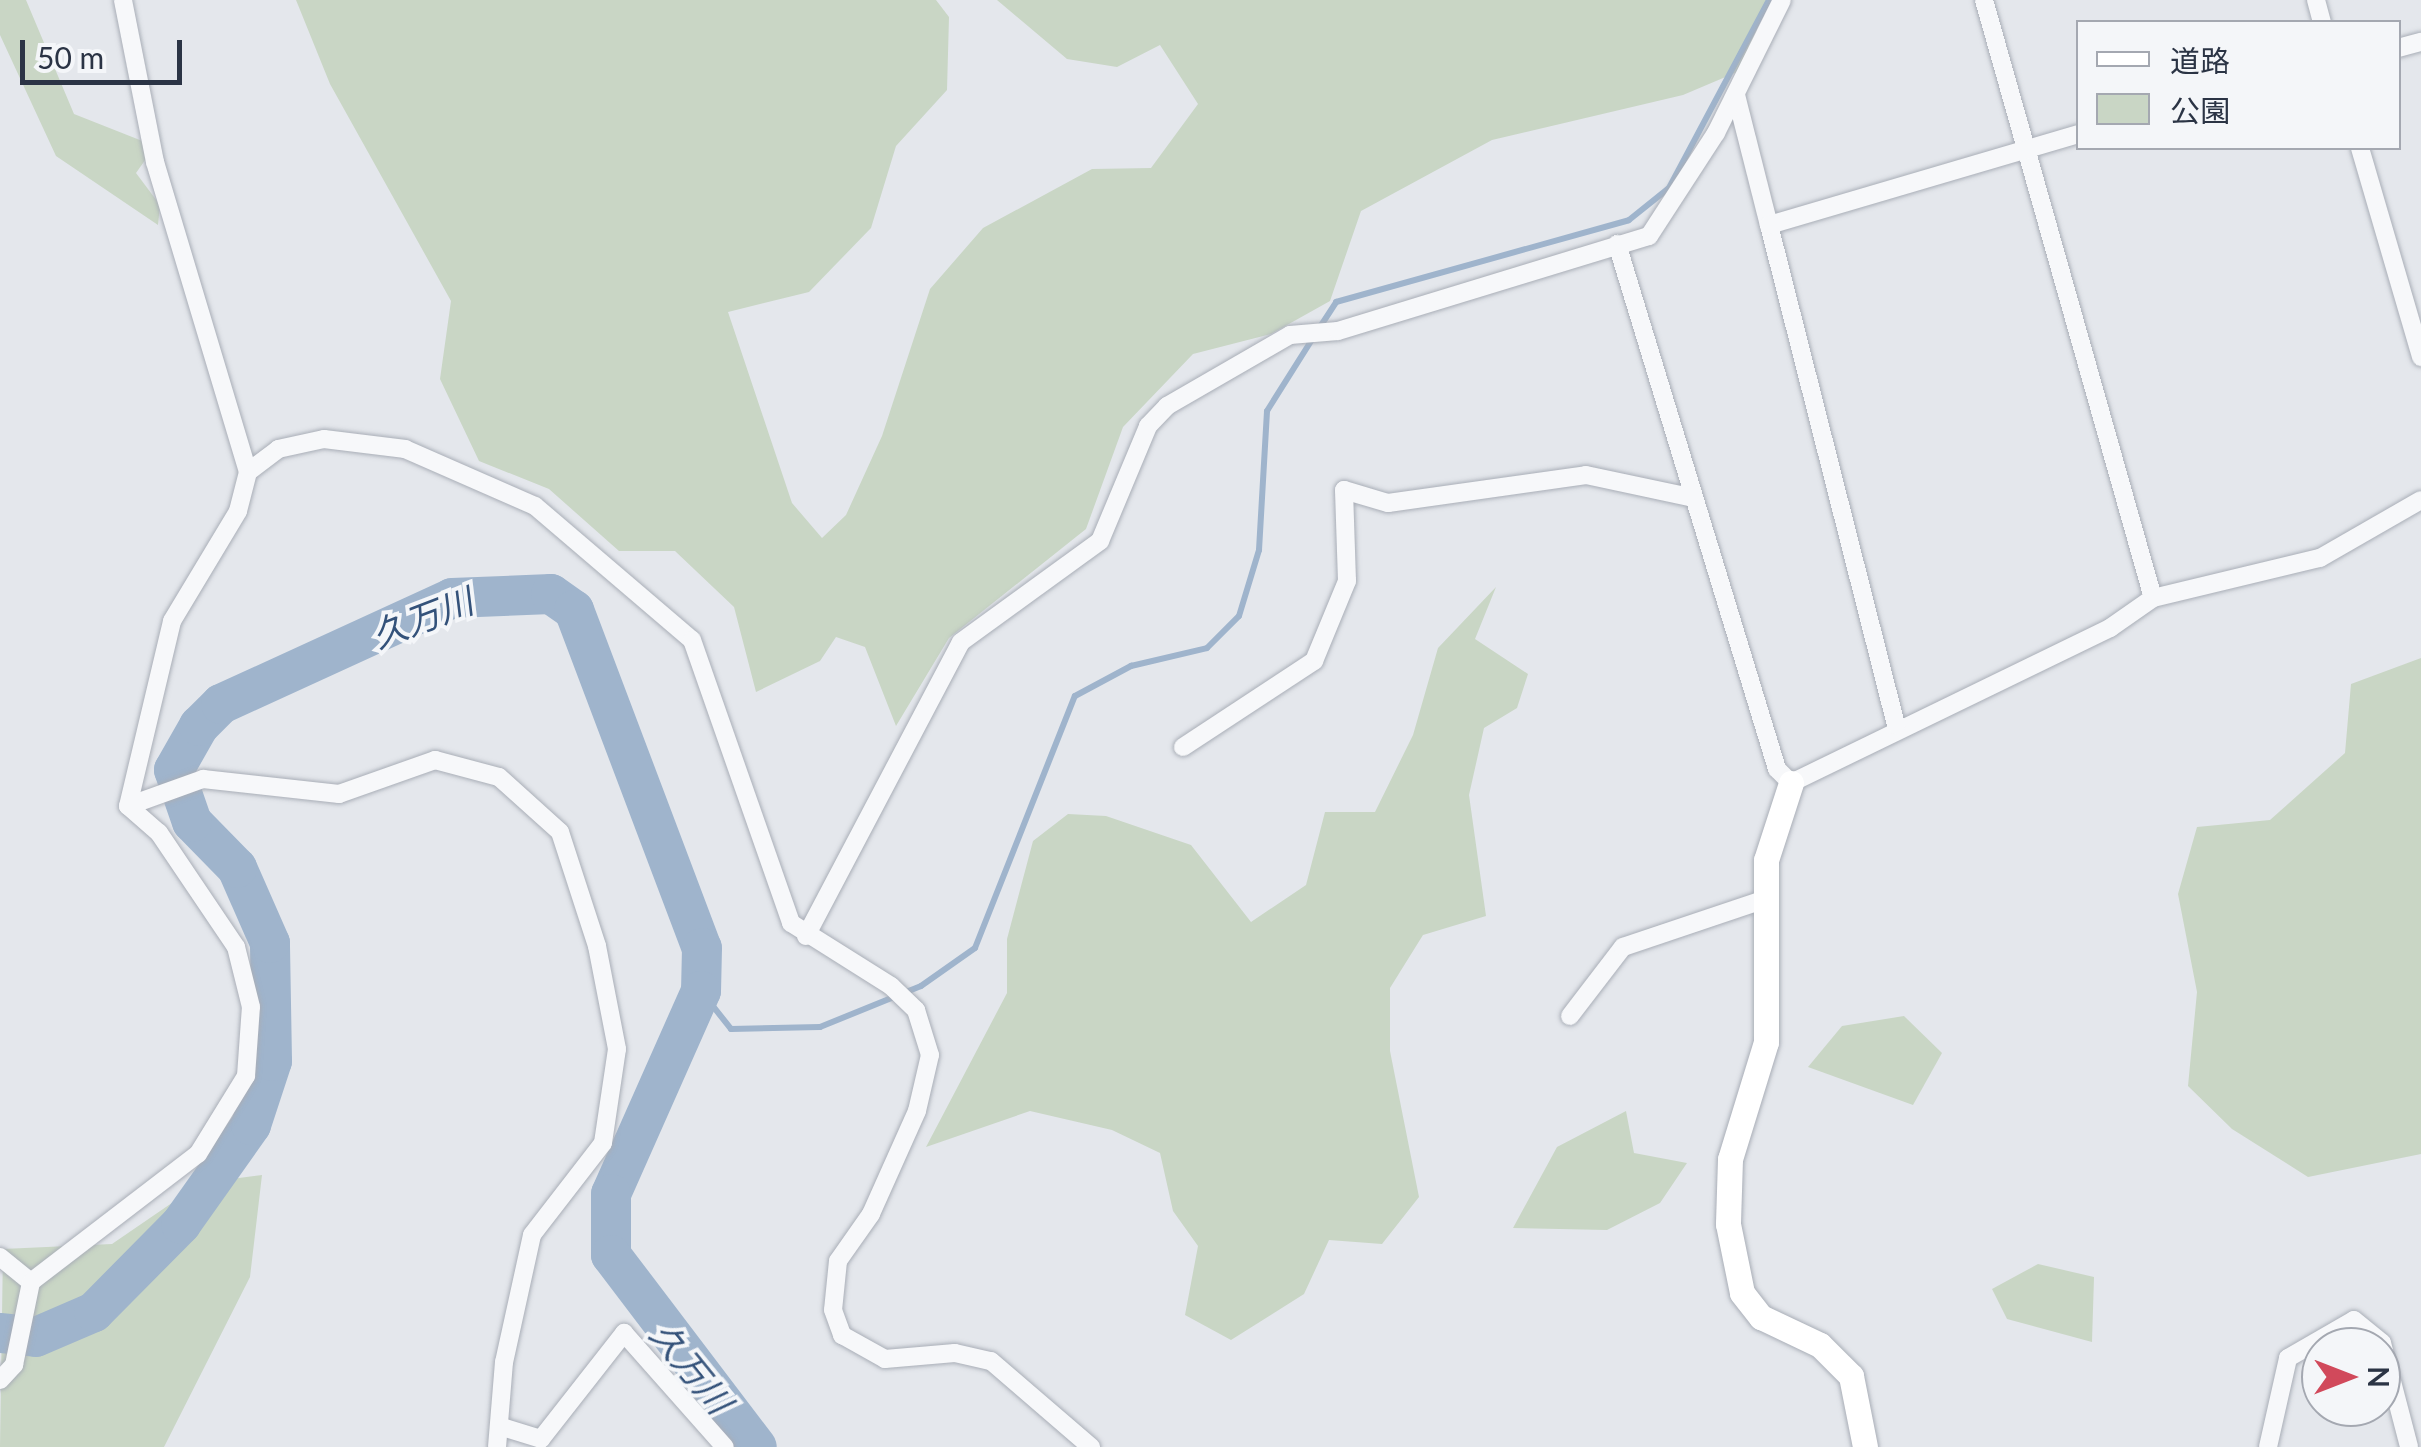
<!DOCTYPE html>
<meta charset="utf-8">
<style>
body{margin:0}
#map{position:relative;width:2421px;height:1447px;overflow:hidden;background:#e4e7ec;font-family:Lato,"Noto Sans JP",sans-serif}
div>[style]{position:absolute}
.green>*{inset:0;background:#c9d6c5}
.stream>*{height:6px;margin:-3px;padding:0 3px;transform-origin:3px;border-radius:3px;background:#9fb4cc}
.river>*{height:40px;margin:-20px;padding:0 20px;transform-origin:20px;border-radius:20px;background:#9fb4cc}
.roads{filter:drop-shadow(0 0 2px #a9aeb7) drop-shadow(0 0 2px #a9aeb7)}
.street>*{height:18px;margin:-9px;padding:0 9px;transform-origin:9px;border-radius:9px;background:#f7f8fa}
.secondary>*{height:25px;margin:-12.5px;padding:0 12.5px;transform-origin:12.5px;border-radius:12.5px;background:#fff}
span{translate:-50% -50%;white-space:nowrap;text-align:center;line-height:1.15;-webkit-text-stroke:8px #f4f6f9;paint-order:stroke}
.water-label{font-size:35px;color:#34527a;font-style:italic}
.legend{position:absolute;left:2076px;top:20px;width:325px;height:130px;box-sizing:border-box;background:#f4f6f9;border:2px solid #a4a8b1;margin:0;padding:12px 18px;list-style:none;font-size:30px;color:#2b3445}
.legend li{display:flex;align-items:center;gap:20px;height:50px}
.legend b{width:50px;border:2px solid #a4a8b1}
.north{position:absolute;left:2301px;top:1327px;width:100px;height:100px;box-sizing:border-box;background:#f4f6f9;border:2px solid #a4a8b1;border-radius:50%;rotate:90deg;font-size:28px;font-weight:700;line-height:40px;text-align:center;color:#2b3445}
.north::after{content:'';display:block;margin:auto;width:35px;height:45px;background:#d1495b;clip-path:polygon(50% 0,100% 100%,50% 72%,0 100%)}
.scale{position:absolute;left:20px;top:40px;width:162px;height:45px;box-sizing:border-box;border:5px solid #2b3445;border-top:0;padding-left:12px;font-size:30px;line-height:35px;white-space:nowrap;color:#2b3445;-webkit-text-stroke:8px #f4f6f9;paint-order:stroke}
</style>
<div id="map">
<div class="green">
<div style="clip-path:polygon(0 0,26px 0,74px 114px,155px 146px,136px 173px,160px 205px,158px 225px,56px 156px,0 35px)"></div>
<div style="clip-path:polygon(296px 0,936px 0,949px 17px,947px 90px,896px 146px,871px 228px,809px 292px,728px 312px,792px 503px,822px 538px,846px 515px,882px 436px,930px 289px,983px 228px,1092px 169px,1151px 168px,1198px 104px,1160px 45px,1117px 67px,1067px 59px,997px 0,1768px 0,1742px 70px,1683px 95px,1492px 140px,1361px 211px,1330px 301px,1271px 334px,1193px 354px,1123px 427px,1086px 529px,949px 638px,896px 726px,865px 647px,836px 637px,820px 661px,756px 692px,734px 607px,675px 551px,619px 551px,549px 489px,479px 461px,440px 379px,451px 301px,330px 84px)"></div>
<div style="clip-path:polygon(1496px 587px,1475px 639px,1528px 674px,1517px 708px,1484px 728px,1469px 795px,1486px 916px,1423px 935px,1390px 988px,1390px 1051px,1419px 1197px,1382px 1244px,1329px 1240px,1304px 1294px,1231px 1340px,1185px 1315px,1198px 1246px,1173px 1211px,1160px 1153px,1112px 1130px,1030px 1111px,926px 1147px,1007px 993px,1007px 939px,1033px 841px,1068px 814px,1106px 816px,1191px 845px,1251px 922px,1306px 885px,1325px 812px,1375px 812px,1413px 735px,1438px 648px)"></div>
<div style="clip-path:polygon(2421px 658px,2421px 1154px,2308px 1177px,2232px 1129px,2188px 1086px,2197px 992px,2178px 894px,2197px 827px,2270px 820px,2345px 753px,2351px 684px)"></div>
<div style="clip-path:polygon(1904px 1016px,1942px 1053px,1913px 1105px,1808px 1067px,1842px 1026px)"></div>
<div style="clip-path:polygon(1626px 1111px,1634px 1153px,1687px 1163px,1660px 1203px,1607px 1230px,1513px 1228px,1557px 1147px)"></div>
<div style="clip-path:polygon(262px 1175px,250px 1277px,164px 1447px,0 1447px,3px 1249px,112px 1244px,201px 1183px)"></div>
<div style="clip-path:polygon(2038px 1264px,2094px 1277px,2092px 1342px,2007px 1319px,1992px 1289px)"></div>
</div>
<div class="stream">
<div style="left:1320px;top:327px;width:30px;rotate:-57deg"></div>
<div style="left:1336px;top:302px;width:304px;rotate:-15.6deg"></div>
<div style="left:1629px;top:220px;width:51px;rotate:-38.7deg"></div>
<div style="left:1669px;top:188px;width:213px;rotate:-62deg"></div>
<div style="left:701px;top:991px;width:48px;rotate:51.7deg"></div>
<div style="left:731px;top:1029px;width:89px;rotate:-1.3deg"></div>
<div style="left:820px;top:1027px;width:109px;rotate:-22.1deg"></div>
<div style="left:921px;top:986px;width:66px;rotate:-35.1deg"></div>
<div style="left:975px;top:948px;width:271px;rotate:-68.4deg"></div>
<div style="left:1075px;top:696px;width:64px;rotate:-28.2deg"></div>
<div style="left:1131px;top:666px;width:78px;rotate:-13.3deg"></div>
<div style="left:1207px;top:648px;width:45px;rotate:-45deg"></div>
<div style="left:1239px;top:616px;width:69px;rotate:-73.1deg"></div>
<div style="left:1259px;top:550px;width:139px;rotate:-86.7deg"></div>
<div style="left:1267px;top:411px;width:86px;rotate:-57.8deg"></div>
</div>
<div class="river">
<div style="left:0;top:1333px;width:36px;rotate:6deg"></div>
<div style="left:36px;top:1337px;width:63px;rotate:-23.3deg"></div>
<div style="left:94px;top:1312px;width:124px;rotate:-45.3deg"></div>
<div style="left:181px;top:1224px;width:121px;rotate:-54.7deg"></div>
<div style="left:251px;top:1125px;width:67px;rotate:-71.8deg"></div>
<div style="left:272px;top:1061px;width:118px;rotate:-91deg"></div>
<div style="left:270px;top:943px;width:82px;rotate:-113.7deg"></div>
<div style="left:237px;top:868px;width:64px;rotate:-134.4deg"></div>
<div style="left:192px;top:822px;width:55px;rotate:-109.1deg"></div>
<div style="left:174px;top:770px;width:51px;rotate:-60.4deg"></div>
<div style="left:199px;top:726px;width:31px;rotate:-45deg"></div>
<div style="left:221px;top:704px;width:254px;rotate:-24.6deg"></div>
<div style="left:452px;top:598px;width:99px;rotate:-2.3deg"></div>
<div style="left:551px;top:594px;width:28px;rotate:35deg"></div>
<div style="left:574px;top:610px;width:361px;rotate:69.3deg"></div>
<div style="left:702px;top:948px;width:43px;rotate:91.3deg"></div>
<div style="left:701px;top:991px;width:222px;rotate:113.9deg"></div>
<div style="left:611px;top:1194px;width:61px;rotate:90deg"></div>
<div style="left:611px;top:1255px;width:241px;rotate:52.8deg"></div>
</div>
<div class="roads">
<div class="street">
<div style="left:1984px;top:0;width:621px;rotate:74.22deg"></div>
<div style="left:2316px;top:0;width:23px;rotate:75deg"></div>
<div style="left:2398px;top:48px;width:24px;rotate:-15deg"></div>
<div style="left:1736px;top:95px;width:134px;rotate:75.8deg"></div>
<div style="left:2360px;top:148px;width:218px;rotate:73.7deg"></div>
<div style="left:1617px;top:244px;width:549px;rotate:73.05deg"></div>
<div style="left:1777px;top:769px;width:20px;rotate:45deg"></div>
<div style="left:1791px;top:783px;width:355px;rotate:-25.9deg"></div>
<div style="left:2110px;top:628px;width:52px;rotate:-34.9deg"></div>
<div style="left:2153px;top:598px;width:172px;rotate:-13.5deg"></div>
<div style="left:2320px;top:558px;width:116px;rotate:-29.9deg"></div>
<div style="left:248px;top:472px;width:38px;rotate:-37deg"></div>
<div style="left:278px;top:449px;width:47px;rotate:-12.3deg"></div>
<div style="left:324px;top:439px;width:82px;rotate:7deg"></div>
<div style="left:405px;top:449px;width:142px;rotate:23.7deg"></div>
<div style="left:535px;top:506px;width:206px;rotate:40.5deg"></div>
<div style="left:692px;top:640px;width:300px;rotate:70.7deg"></div>
<div style="left:791px;top:923px;width:118px;rotate:32.2deg"></div>
<div style="left:891px;top:986px;width:35px;rotate:44deg"></div>
<div style="left:916px;top:1010px;width:47px;rotate:72.7deg"></div>
<div style="left:930px;top:1055px;width:57px;rotate:103.1deg"></div>
<div style="left:917px;top:1111px;width:113px;rotate:114.1deg"></div>
<div style="left:871px;top:1214px;width:57px;rotate:125.1deg"></div>
<div style="left:838px;top:1261px;width:49px;rotate:95.8deg"></div>
<div style="left:833px;top:1310px;width:27px;rotate:70deg"></div>
<div style="left:842px;top:1335px;width:49px;rotate:29.2deg"></div>
<div style="left:885px;top:1359px;width:70px;rotate:-4.9deg"></div>
<div style="left:955px;top:1353px;width:37px;rotate:13deg"></div>
<div style="left:991px;top:1361px;width:132px;rotate:40.7deg"></div>
<div style="left:1896px;top:725px;width:516px;rotate:-104.25deg"></div>
<div style="left:1769px;top:225px;width:322px;rotate:-16.4deg"></div>
<div style="left:1183px;top:747px;width:157px;rotate:-33.3deg"></div>
<div style="left:1314px;top:661px;width:87px;rotate:-67.6deg"></div>
<div style="left:1347px;top:581px;width:91px;rotate:-91.9deg"></div>
<div style="left:1344px;top:490px;width:46px;rotate:16.5deg"></div>
<div style="left:1388px;top:503px;width:200px;rotate:-8deg"></div>
<div style="left:1586px;top:475px;width:110px;rotate:12deg"></div>
<div style="left:128px;top:806px;width:80px;rotate:-19.8deg"></div>
<div style="left:203px;top:779px;width:137px;rotate:6.3deg"></div>
<div style="left:339px;top:794px;width:102px;rotate:-19.5deg"></div>
<div style="left:435px;top:760px;width:66px;rotate:14.9deg"></div>
<div style="left:499px;top:777px;width:82px;rotate:42deg"></div>
<div style="left:560px;top:832px;width:120px;rotate:72deg"></div>
<div style="left:597px;top:946px;width:105px;rotate:79deg"></div>
<div style="left:617px;top:1049px;width:95px;rotate:98.5deg"></div>
<div style="left:603px;top:1143px;width:116px;rotate:127.7deg"></div>
<div style="left:532px;top:1235px;width:130px;rotate:102.4deg"></div>
<div style="left:504px;top:1362px;width:85px;rotate:94.7deg"></div>
<div style="left:806px;top:936px;width:332px;rotate:-62.2deg"></div>
<div style="left:961px;top:642px;width:172px;rotate:-36deg"></div>
<div style="left:1100px;top:541px;width:125px;rotate:-67.3deg"></div>
<div style="left:1148px;top:426px;width:28px;rotate:-46deg"></div>
<div style="left:1167px;top:406px;width:142px;rotate:-30deg"></div>
<div style="left:1290px;top:335px;width:48px;rotate:-4.8deg"></div>
<div style="left:1338px;top:331px;width:325px;rotate:-17deg"></div>
<div style="left:1649px;top:236px;width:123px;rotate:-57deg"></div>
<div style="left:1716px;top:133px;width:148px;rotate:-63.6deg"></div>
<div style="left:1570px;top:1016px;width:87px;rotate:-52.5deg"></div>
<div style="left:1623px;top:947px;width:151px;rotate:-18.6deg"></div>
<div style="left:0;top:1257px;width:40px;rotate:39deg"></div>
<div style="left:0;top:1380px;width:21px;rotate:-47deg"></div>
<div style="left:14px;top:1365px;width:85px;rotate:-78.4deg"></div>
<div style="left:31px;top:1282px;width:210px;rotate:-37.5deg"></div>
<div style="left:198px;top:1154px;width:92px;rotate:-58.4deg"></div>
<div style="left:246px;top:1076px;width:69px;rotate:-85.9deg"></div>
<div style="left:251px;top:1007px;width:62px;rotate:-104deg"></div>
<div style="left:236px;top:947px;width:138px;rotate:-124deg"></div>
<div style="left:159px;top:833px;width:41px;rotate:-138.9deg"></div>
<div style="left:128px;top:806px;width:190px;rotate:-76.6deg"></div>
<div style="left:172px;top:621px;width:128px;rotate:-59deg"></div>
<div style="left:238px;top:511px;width:40px;rotate:-75.6deg"></div>
<div style="left:248px;top:472px;width:324px;rotate:-106.7deg"></div>
<div style="left:155px;top:162px;width:165px;rotate:-101.2deg"></div>
<div style="left:499px;top:1426px;width:44px;rotate:17.2deg"></div>
<div style="left:541px;top:1439px;width:135px;rotate:-51.9deg"></div>
<div style="left:624px;top:1333px;width:152px;rotate:48.5deg"></div>
<div style="left:2268px;top:1447px;width:91px;rotate:-77.3deg"></div>
<div style="left:2288px;top:1358px;width:76px;rotate:-29.9deg"></div>
<div style="left:2354px;top:1320px;width:36px;rotate:39deg"></div>
<div style="left:2382px;top:1343px;width:107px;rotate:75.4deg"></div>
</div>
<div class="secondary">
<div style="left:1791px;top:783px;width:81px;rotate:108deg"></div>
<div style="left:1766px;top:860px;width:182px;rotate:90deg"></div>
<div style="left:1766px;top:1042px;width:122px;rotate:107.1deg"></div>
<div style="left:1730px;top:1159px;width:65px;rotate:91.8deg"></div>
<div style="left:1728px;top:1224px;width:70px;rotate:78.5deg"></div>
<div style="left:1742px;top:1293px;width:31px;rotate:52deg"></div>
<div style="left:1761px;top:1317px;width:65px;rotate:25.4deg"></div>
<div style="left:1820px;top:1345px;width:44px;rotate:45deg"></div>
<div style="left:1851px;top:1376px;width:72px;rotate:78.8deg"></div>
</div>
</div>
<div class="water-label">
<span style="left:422px;top:617px;rotate:-21deg">久万川</span>
<span style="left:692px;top:1367px;rotate:51deg">久万川</span>
</div>
<ul class="legend">
<li><b style="height:12px;background:#fff"></b>道路</li>
<li><b style="height:28px;background:#c9d6c5"></b>公園</li>
</ul>
<div class="north">N</div>
<div class="scale">50 m</div>
</div>
